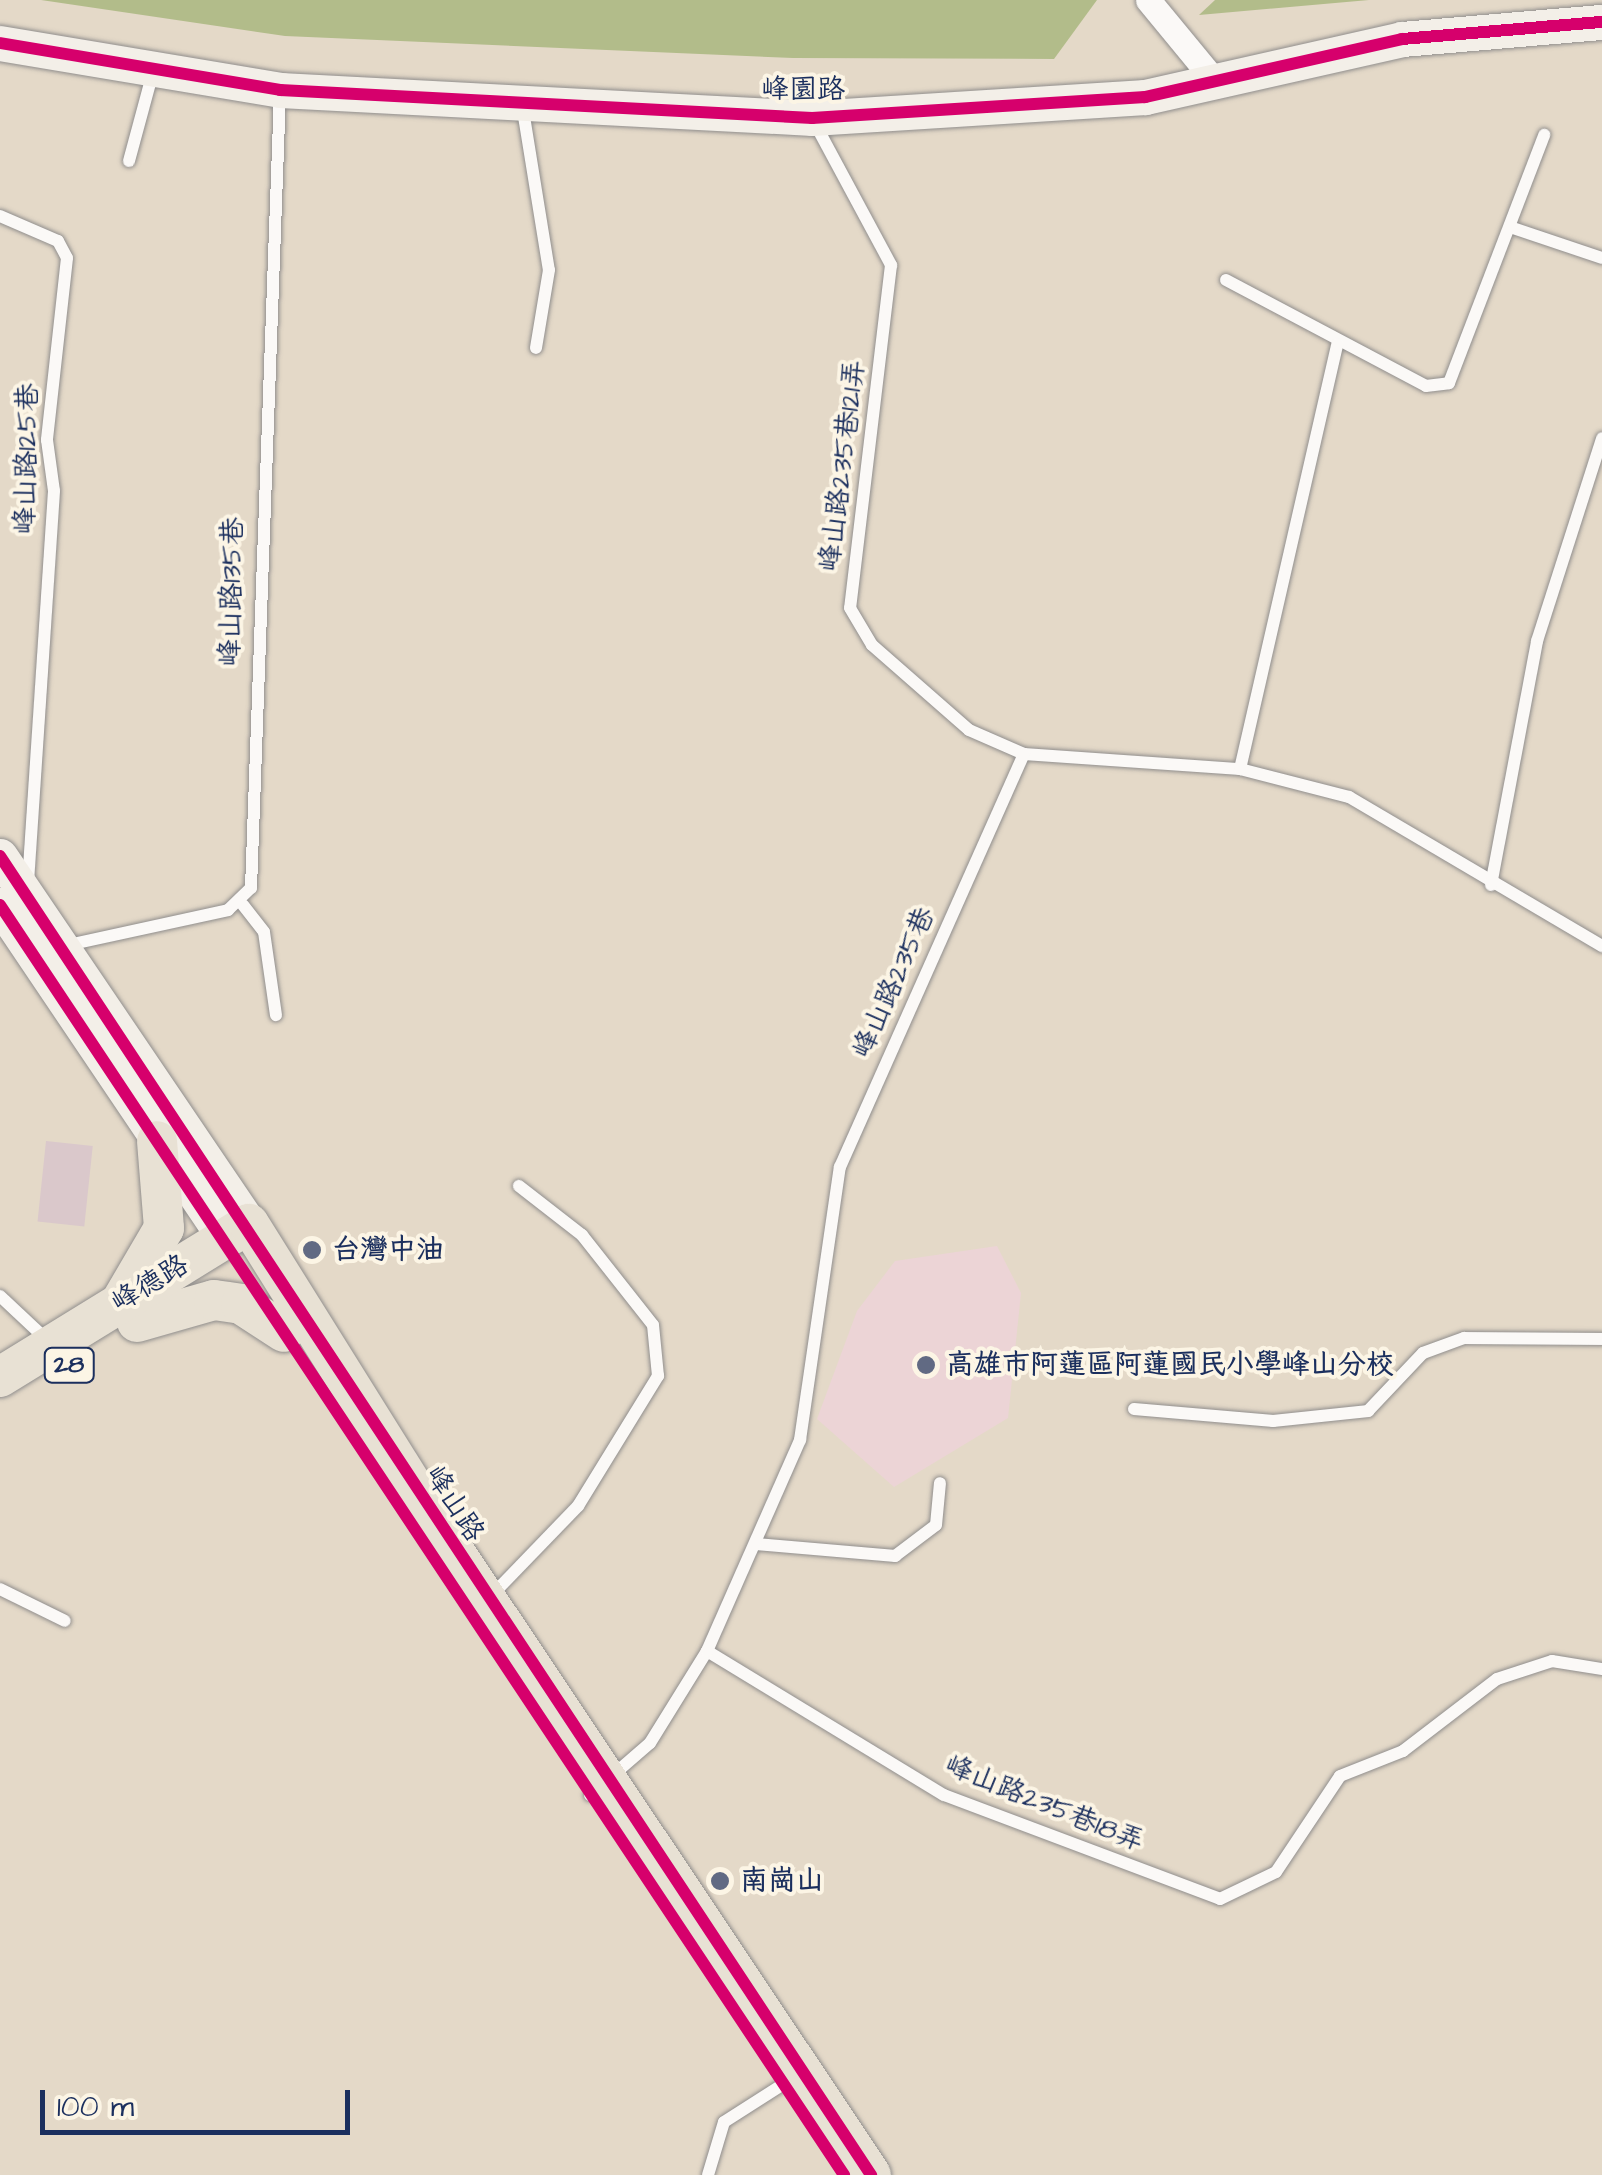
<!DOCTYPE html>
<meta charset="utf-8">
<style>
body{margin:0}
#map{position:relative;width:1602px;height:2175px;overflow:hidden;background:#e4d9c8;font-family:"Architects Daughter","LXGW WenKai TC",sans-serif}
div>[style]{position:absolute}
.built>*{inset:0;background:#ecd4d6}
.forest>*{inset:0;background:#b2bc8a}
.building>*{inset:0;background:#dac8cb;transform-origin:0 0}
.roads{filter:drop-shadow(0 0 2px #908e8d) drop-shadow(0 0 2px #908e8d)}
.lane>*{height:12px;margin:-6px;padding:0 6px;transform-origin:6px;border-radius:6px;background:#fbf9f7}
.street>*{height:25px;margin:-12.5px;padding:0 12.5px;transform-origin:12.5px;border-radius:12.5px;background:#fbf9f7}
.secondary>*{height:35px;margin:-17.5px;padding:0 17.5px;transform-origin:17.5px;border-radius:17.5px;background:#f3efe8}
.primary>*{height:40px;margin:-20px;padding:0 20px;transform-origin:20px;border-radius:20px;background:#e8e1d4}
.cycleway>*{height:12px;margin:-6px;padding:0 6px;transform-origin:6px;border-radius:6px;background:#d6006c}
.dots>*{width:28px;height:28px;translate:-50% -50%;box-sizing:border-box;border:5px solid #fcf5e5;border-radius:50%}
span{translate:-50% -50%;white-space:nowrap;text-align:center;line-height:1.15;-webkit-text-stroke:8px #fcf5e5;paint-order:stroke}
.shield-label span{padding:2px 8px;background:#fcf5e5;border:2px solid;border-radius:8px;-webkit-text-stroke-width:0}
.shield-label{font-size:25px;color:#1b2f5e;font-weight:700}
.street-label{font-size:28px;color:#1b2f5e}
.poi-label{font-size:28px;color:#1b2f5e;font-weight:700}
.left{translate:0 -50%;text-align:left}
.scale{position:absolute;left:40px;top:2090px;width:310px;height:45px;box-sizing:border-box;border:5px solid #1b2f5e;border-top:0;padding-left:12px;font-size:30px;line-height:35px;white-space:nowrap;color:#1b2f5e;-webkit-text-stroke:8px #fcf5e5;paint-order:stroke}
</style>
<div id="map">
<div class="built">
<div style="clip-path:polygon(997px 1246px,1021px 1293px,1008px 1418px,894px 1487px,817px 1419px,857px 1311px,895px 1261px)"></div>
</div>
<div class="forest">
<div style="clip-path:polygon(41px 0,1097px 0,1054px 59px,793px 58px,285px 36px)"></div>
<div style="clip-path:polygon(1215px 0,1369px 0,1199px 15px)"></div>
</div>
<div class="building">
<div style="left:46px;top:1141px;width:47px;height:81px;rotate:6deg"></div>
</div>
<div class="roads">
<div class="lane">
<div style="left:522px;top:104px;width:168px;rotate:80.8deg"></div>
<div style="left:549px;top:270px;width:79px;rotate:99.5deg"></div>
<div style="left:813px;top:120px;width:165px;rotate:61.7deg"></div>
<div style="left:891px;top:265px;width:345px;rotate:96.8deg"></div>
<div style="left:850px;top:608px;width:43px;rotate:59.3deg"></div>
<div style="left:872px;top:645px;width:129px;rotate:41.2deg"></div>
<div style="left:969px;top:730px;width:60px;rotate:23.6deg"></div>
<div style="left:1024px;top:754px;width:217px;rotate:4deg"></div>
<div style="left:1240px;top:769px;width:113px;rotate:14.4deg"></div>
<div style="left:1349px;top:797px;width:294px;rotate:30.5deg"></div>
<div style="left:129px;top:161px;width:92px;rotate:-74.9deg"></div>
<div style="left:0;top:216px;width:63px;rotate:23.3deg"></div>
<div style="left:58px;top:241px;width:19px;rotate:62deg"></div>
<div style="left:67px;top:258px;width:183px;rotate:96.3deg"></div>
<div style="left:47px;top:440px;width:51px;rotate:82.2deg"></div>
<div style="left:54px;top:491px;width:392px;rotate:93.8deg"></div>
<div style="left:1510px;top:227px;width:97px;rotate:18.6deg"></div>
<div style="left:1226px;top:280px;width:226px;rotate:27.9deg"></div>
<div style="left:1426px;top:386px;width:23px;rotate:-7deg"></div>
<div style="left:1449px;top:383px;width:266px;rotate:-69deg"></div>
<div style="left:1240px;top:769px;width:436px;rotate:-77.1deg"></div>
<div style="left:1491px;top:885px;width:248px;rotate:-79.3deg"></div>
<div style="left:1537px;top:641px;width:213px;rotate:-72.2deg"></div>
<div style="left:243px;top:905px;width:34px;rotate:52deg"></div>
<div style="left:264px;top:932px;width:84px;rotate:81.8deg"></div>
<div style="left:68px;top:945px;width:164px;rotate:-12.3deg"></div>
<div style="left:228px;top:910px;width:32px;rotate:-44deg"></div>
<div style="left:251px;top:888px;width:797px;rotate:-87.91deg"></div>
<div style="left:0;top:1296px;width:64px;rotate:43.1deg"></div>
<div style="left:1134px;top:1409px;width:140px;rotate:4.9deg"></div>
<div style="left:1273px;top:1421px;width:96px;rotate:-6deg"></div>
<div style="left:1368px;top:1411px;width:80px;rotate:-46.5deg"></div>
<div style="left:1423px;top:1353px;width:44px;rotate:-20.1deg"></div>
<div style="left:1464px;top:1338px;width:138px;rotate:0.4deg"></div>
<div style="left:756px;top:1544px;width:140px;rotate:4.9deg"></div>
<div style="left:895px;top:1556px;width:51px;rotate:-37.1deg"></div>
<div style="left:936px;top:1525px;width:42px;rotate:-84.6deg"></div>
<div style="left:0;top:1589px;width:72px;rotate:26.2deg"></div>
<div style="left:492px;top:1595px;width:124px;rotate:-46deg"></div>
<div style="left:578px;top:1506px;width:153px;rotate:-58.4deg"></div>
<div style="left:658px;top:1376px;width:51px;rotate:-95.6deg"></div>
<div style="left:653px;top:1325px;width:115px;rotate:-128.3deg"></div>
<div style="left:582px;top:1235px;width:80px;rotate:-142.1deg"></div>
<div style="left:707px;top:1651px;width:277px;rotate:31.3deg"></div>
<div style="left:944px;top:1795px;width:295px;rotate:20.6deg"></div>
<div style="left:1220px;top:1899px;width:62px;rotate:-25.7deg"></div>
<div style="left:1276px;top:1872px;width:115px;rotate:-56.3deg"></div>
<div style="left:1340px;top:1776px;width:68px;rotate:-21.6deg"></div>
<div style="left:1403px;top:1751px;width:118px;rotate:-37.5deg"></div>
<div style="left:1497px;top:1679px;width:58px;rotate:-18.1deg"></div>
<div style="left:1552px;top:1661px;width:51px;rotate:9.1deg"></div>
<div style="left:590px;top:1795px;width:79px;rotate:-40.9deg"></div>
<div style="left:650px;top:1743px;width:108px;rotate:-58.2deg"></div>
<div style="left:707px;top:1651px;width:231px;rotate:-66.2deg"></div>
<div style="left:800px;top:1440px;width:276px;rotate:-81.7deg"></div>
<div style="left:840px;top:1167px;width:452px;rotate:-66deg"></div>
<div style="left:708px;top:2175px;width:55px;rotate:-73.2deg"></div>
<div style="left:724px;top:2122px;width:85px;rotate:-32.6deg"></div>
</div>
<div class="street">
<div style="left:1148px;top:0;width:110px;rotate:50.5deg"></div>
</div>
<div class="secondary">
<div style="left:0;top:43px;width:284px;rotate:9.5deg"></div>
<div style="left:280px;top:90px;width:533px;rotate:3.01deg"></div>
<div style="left:812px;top:118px;width:334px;rotate:-3.6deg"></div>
<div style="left:1145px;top:97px;width:263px;rotate:-12.7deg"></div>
<div style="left:1402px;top:39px;width:201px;rotate:-4.9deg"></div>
<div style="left:0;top:856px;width:444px;rotate:55.9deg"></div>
<div style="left:0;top:905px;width:403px;rotate:56deg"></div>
</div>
<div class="primary">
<div style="left:123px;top:1298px;width:81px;rotate:-59.6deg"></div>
<div style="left:164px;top:1228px;width:87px;rotate:-94.6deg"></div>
<div style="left:137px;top:1322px;width:80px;rotate:-15.9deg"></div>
<div style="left:214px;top:1300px;width:27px;rotate:8deg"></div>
<div style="left:241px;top:1304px;width:51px;rotate:33.1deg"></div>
<div style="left:0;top:1377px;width:292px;rotate:-31.6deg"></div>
<div style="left:249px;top:1224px;width:357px;rotate:58deg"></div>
<div style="left:438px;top:1527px;width:779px;rotate:56.25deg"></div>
</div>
</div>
<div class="cycleway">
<div style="left:0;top:43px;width:284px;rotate:9.5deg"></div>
<div style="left:280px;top:90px;width:533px;rotate:3.01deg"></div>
<div style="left:812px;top:118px;width:334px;rotate:-3.6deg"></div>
<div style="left:1145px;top:97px;width:263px;rotate:-12.7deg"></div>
<div style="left:1402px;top:39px;width:201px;rotate:-4.9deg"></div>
<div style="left:0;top:856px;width:1581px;rotate:56.56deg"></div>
<div style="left:0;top:905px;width:1525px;rotate:56.39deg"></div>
</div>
<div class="dots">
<div style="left:312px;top:1250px;background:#616a83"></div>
<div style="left:926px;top:1365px;background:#616a83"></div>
<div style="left:720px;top:1881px;background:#616a83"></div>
</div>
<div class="shield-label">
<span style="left:69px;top:1365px">28</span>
</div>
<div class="street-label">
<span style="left:803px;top:90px">峰園路</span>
<span style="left:27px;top:459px;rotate:-89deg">峰山路125巷</span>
<span style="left:843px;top:466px;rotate:-83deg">峰山路235巷121弄</span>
<span style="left:232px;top:592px;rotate:-89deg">峰山路135巷</span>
<span style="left:894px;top:983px;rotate:-66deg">峰山路235巷</span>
<span style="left:150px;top:1284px;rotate:-31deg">峰德路</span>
<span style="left:454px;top:1504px;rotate:57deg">峰山路</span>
<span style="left:1044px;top:1804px;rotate:22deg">峰山路235巷18弄</span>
</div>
<div class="poi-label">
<span class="left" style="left:332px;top:1250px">台灣中油</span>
<span class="left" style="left:946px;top:1365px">高雄市阿蓮區阿蓮國民小學峰山分校</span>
<span class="left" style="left:740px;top:1881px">南崗山</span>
</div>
<div class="scale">100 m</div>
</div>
